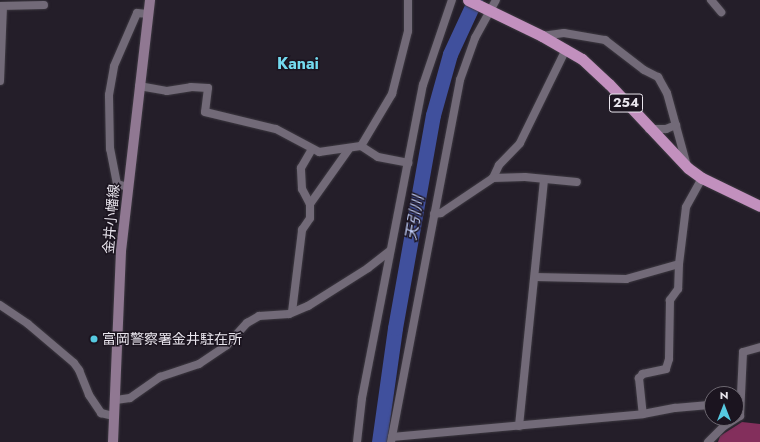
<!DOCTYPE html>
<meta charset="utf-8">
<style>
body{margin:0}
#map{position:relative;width:760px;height:442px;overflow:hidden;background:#241e29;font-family:Jost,"Noto Sans JP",sans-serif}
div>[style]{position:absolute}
.forest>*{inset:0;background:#832f5c}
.river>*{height:15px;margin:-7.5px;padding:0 7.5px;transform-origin:7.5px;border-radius:7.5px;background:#40509d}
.roads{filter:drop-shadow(0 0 1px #3d3941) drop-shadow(0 0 1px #3d3941)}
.minor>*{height:8px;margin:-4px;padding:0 4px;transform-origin:4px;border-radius:4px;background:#726a78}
.secondary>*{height:10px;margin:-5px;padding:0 5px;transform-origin:5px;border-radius:5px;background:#907892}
.trunk>*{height:11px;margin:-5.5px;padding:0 5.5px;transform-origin:5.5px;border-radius:5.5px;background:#c290be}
.dots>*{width:11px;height:11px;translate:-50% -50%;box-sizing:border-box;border:2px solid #1b141f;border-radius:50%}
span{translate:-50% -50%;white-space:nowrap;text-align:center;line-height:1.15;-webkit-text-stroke:3px #1b141f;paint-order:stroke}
.shield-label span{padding:1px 3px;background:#1b141f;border:1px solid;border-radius:3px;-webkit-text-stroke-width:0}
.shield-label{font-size:13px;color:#e9e5ed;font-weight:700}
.street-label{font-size:14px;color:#e9e5ed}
.poi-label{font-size:14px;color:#e9e5ed}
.left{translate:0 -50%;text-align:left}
.water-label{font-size:15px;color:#c5d2fe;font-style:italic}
.quarter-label{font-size:16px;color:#73daef;font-weight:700}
.north{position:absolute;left:704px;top:386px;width:40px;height:40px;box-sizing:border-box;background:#1b141f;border:1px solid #6d6871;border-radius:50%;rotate:0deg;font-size:11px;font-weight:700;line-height:16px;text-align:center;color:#e9e5ed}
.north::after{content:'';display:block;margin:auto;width:14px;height:18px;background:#56c9e0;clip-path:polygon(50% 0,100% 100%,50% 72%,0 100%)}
</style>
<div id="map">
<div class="forest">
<div style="clip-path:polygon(742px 422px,760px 424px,760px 442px,718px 442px,720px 436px)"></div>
</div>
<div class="river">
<div style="left:379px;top:442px;width:115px;rotate:-82deg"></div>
<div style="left:395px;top:328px;width:216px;rotate:-79.9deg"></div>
<div style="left:433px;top:115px;width:63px;rotate:-74.4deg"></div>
<div style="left:450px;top:54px;width:60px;rotate:-65.2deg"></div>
</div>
<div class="roads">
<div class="minor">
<div style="left:711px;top:0;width:16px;rotate:50deg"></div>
<div style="left:0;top:6px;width:44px;rotate:-1.3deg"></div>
<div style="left:542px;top:36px;width:22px;rotate:-8deg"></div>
<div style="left:564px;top:33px;width:42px;rotate:9.7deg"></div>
<div style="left:605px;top:40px;width:49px;rotate:37.6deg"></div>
<div style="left:644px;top:70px;width:16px;rotate:27deg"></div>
<div style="left:658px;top:77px;width:18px;rotate:61deg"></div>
<div style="left:667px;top:93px;width:76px;rotate:74.7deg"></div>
<div style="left:0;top:81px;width:75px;rotate:-87.7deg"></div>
<div style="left:139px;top:86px;width:28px;rotate:10deg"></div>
<div style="left:167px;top:91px;width:24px;rotate:-9deg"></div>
<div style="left:191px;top:87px;width:17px;rotate:3deg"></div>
<div style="left:208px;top:88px;width:24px;rotate:97deg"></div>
<div style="left:205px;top:112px;width:73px;rotate:13.5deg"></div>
<div style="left:276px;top:129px;width:49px;rotate:28.1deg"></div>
<div style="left:319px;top:152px;width:42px;rotate:-8.1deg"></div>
<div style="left:361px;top:146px;width:20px;rotate:33deg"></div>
<div style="left:378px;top:157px;width:31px;rotate:11deg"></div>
<div style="left:649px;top:129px;width:17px"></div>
<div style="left:666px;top:129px;width:11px;rotate:-22deg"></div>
<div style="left:361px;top:146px;width:61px;rotate:-59.2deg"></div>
<div style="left:392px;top:94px;width:65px;rotate:-75.7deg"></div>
<div style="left:408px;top:31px;width:31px;rotate:-90deg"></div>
<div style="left:493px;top:178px;width:14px;rotate:-65deg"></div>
<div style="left:499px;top:165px;width:30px;rotate:-46deg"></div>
<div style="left:520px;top:143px;width:105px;rotate:-63.9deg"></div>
<div style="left:128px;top:187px;width:11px;rotate:-165deg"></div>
<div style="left:117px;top:184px;width:36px;rotate:-101deg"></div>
<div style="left:110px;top:149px;width:54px;rotate:-91.1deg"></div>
<div style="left:109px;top:95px;width:29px;rotate:-80deg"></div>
<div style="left:114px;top:66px;width:58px;rotate:-66.5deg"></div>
<div style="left:137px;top:13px;width:11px;rotate:5deg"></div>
<div style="left:310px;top:204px;width:17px;rotate:-118deg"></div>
<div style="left:302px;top:189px;width:21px;rotate:-93deg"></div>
<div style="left:301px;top:168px;width:22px;rotate:-60deg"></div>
<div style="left:434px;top:214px;width:7px;rotate:-8deg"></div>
<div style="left:441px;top:213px;width:63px;rotate:-33.9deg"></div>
<div style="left:493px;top:178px;width:32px;rotate:-2deg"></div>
<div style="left:525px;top:177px;width:52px;rotate:5.5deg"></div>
<div style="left:679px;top:264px;width:57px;rotate:-83deg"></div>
<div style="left:686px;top:207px;width:33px;rotate:-61deg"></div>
<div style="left:535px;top:277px;width:91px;rotate:1.3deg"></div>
<div style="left:626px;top:279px;width:55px;rotate:-15.8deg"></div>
<div style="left:679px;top:264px;width:25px;rotate:92deg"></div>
<div style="left:678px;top:289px;width:14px;rotate:126deg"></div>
<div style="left:670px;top:300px;width:59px;rotate:91deg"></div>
<div style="left:669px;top:359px;width:10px;rotate:107deg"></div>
<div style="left:666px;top:369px;width:24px;rotate:168deg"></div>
<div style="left:643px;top:374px;width:6px;rotate:135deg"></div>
<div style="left:639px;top:378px;width:36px;rotate:84deg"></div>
<div style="left:0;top:305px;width:34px;rotate:34deg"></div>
<div style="left:28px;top:324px;width:60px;rotate:40.3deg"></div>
<div style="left:74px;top:363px;width:9px;rotate:54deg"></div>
<div style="left:79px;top:370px;width:27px;rotate:68deg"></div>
<div style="left:89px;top:395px;width:22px;rotate:56deg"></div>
<div style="left:101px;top:413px;width:12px;rotate:14deg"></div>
<div style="left:292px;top:312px;width:83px;rotate:-83deg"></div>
<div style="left:302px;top:230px;width:14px;rotate:-56deg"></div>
<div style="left:310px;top:218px;width:14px;rotate:-90deg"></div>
<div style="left:310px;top:204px;width:67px;rotate:-54.7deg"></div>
<div style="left:116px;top:400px;width:14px;rotate:-8deg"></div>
<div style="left:130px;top:398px;width:37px;rotate:-35deg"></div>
<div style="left:160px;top:377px;width:41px;rotate:-18.4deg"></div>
<div style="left:199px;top:364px;width:34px;rotate:-34deg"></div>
<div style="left:227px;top:345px;width:30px;rotate:-48deg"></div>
<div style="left:247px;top:323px;width:14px;rotate:-30deg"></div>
<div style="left:259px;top:316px;width:30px;rotate:-4deg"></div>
<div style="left:289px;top:314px;width:21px;rotate:-23deg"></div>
<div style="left:308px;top:306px;width:71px;rotate:-32.3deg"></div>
<div style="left:368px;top:268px;width:28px;rotate:-38deg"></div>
<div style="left:519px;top:426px;width:247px;rotate:-84.2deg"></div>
<div style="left:392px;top:437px;width:252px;rotate:-5.2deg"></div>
<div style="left:643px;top:414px;width:33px;rotate:-11deg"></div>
<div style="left:675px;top:408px;width:37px;rotate:-5deg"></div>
<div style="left:357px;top:442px;width:44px;rotate:-83.5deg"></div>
<div style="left:362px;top:398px;width:319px;rotate:-79deg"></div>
<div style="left:423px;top:85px;width:90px;rotate:-71.2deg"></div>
<div style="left:391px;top:442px;width:369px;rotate:-79.2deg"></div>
<div style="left:460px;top:80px;width:45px;rotate:-70.3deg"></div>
<div style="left:475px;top:38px;width:43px;rotate:-61.1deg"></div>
<div style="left:708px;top:442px;width:23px;rotate:-45deg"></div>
<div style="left:724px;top:426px;width:19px;rotate:-32deg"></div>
<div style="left:740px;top:416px;width:64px;rotate:-87.3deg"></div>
<div style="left:743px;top:352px;width:18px;rotate:-16deg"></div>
</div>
<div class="secondary">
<div style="left:113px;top:442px;width:191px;rotate:-87.6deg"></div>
<div style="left:121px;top:251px;width:253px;rotate:-83.4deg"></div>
</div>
<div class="trunk">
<div style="left:468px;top:0;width:82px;rotate:25.9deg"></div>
<div style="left:542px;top:36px;width:46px;rotate:29.9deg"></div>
<div style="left:582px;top:59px;width:37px;rotate:43deg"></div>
<div style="left:609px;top:84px;width:115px;rotate:46.8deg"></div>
<div style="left:688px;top:168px;width:17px;rotate:36deg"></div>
<div style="left:702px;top:178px;width:64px;rotate:25.8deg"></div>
</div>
</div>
<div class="dots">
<div style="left:94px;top:339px;background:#56c9e0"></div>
</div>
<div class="shield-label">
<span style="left:626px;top:103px">254</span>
</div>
<div class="street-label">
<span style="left:111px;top:219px;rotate:-85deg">金井小幡線</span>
</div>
<div class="poi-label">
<span class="left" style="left:102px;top:339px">富岡警察署金井駐在所</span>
</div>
<div class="water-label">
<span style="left:415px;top:218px;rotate:-80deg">天引川</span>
</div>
<div class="quarter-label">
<span style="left:298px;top:64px">Kanai</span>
</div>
<div class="north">N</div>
</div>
